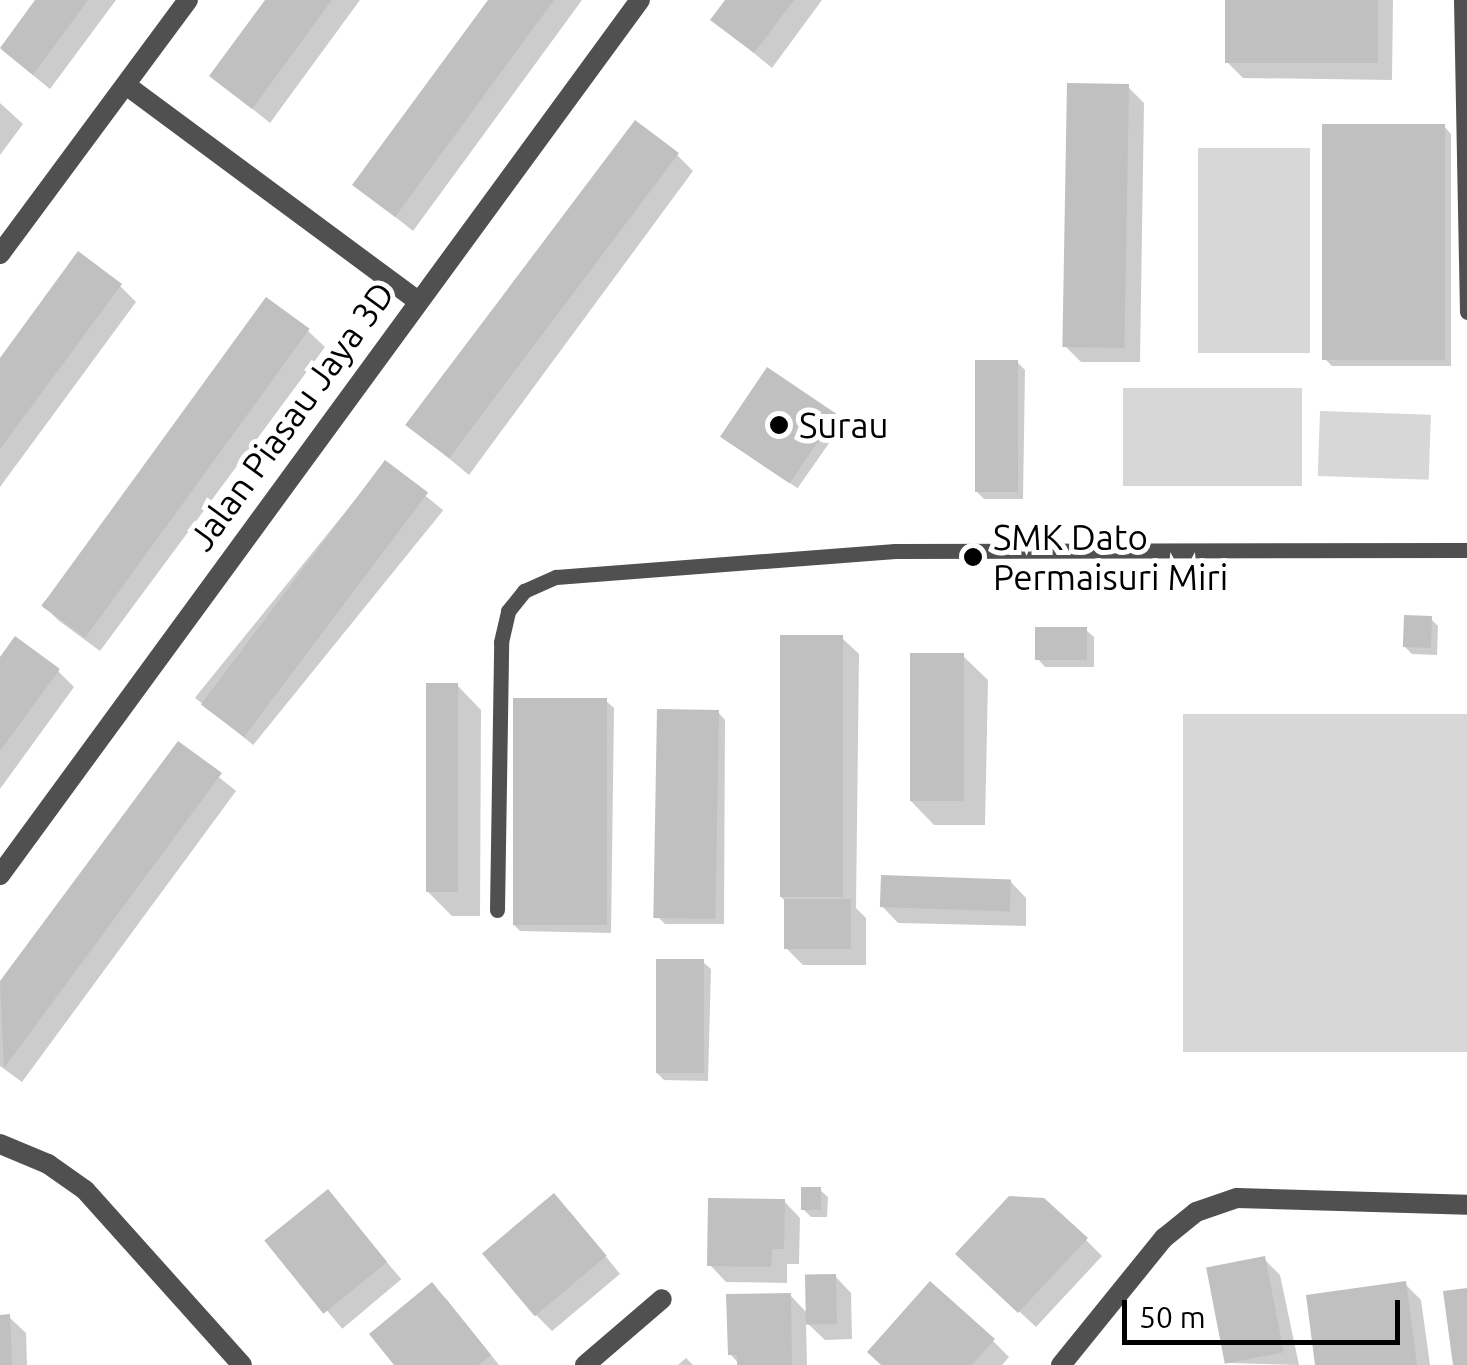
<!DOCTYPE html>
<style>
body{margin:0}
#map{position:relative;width:1467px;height:1365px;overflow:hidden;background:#fff;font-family:Ubuntu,sans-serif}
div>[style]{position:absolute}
.green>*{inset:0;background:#d7d7d7;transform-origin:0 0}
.shadow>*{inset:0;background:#0003;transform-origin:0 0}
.building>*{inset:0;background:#c0c0c0;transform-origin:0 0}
.lane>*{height:15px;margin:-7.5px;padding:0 7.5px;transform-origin:7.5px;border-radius:7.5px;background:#505050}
.street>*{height:20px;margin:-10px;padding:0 10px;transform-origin:10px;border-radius:10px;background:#505050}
.dots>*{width:28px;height:28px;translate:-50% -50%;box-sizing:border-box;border:5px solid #fff;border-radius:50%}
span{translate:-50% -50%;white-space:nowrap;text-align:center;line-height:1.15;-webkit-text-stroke:10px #fff;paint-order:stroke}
.street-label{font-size:35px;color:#000}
.poi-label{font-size:35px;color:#000}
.left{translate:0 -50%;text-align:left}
.scale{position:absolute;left:1122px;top:1300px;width:278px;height:45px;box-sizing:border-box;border:5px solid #000;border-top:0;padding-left:12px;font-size:30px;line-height:35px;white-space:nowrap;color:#000;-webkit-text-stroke:8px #fff;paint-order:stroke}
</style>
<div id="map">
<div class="green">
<div style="left:1198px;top:148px;width:112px;height:205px"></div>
<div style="left:1302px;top:388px;width:98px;height:179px;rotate:90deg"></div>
<div style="left:1320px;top:411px;width:111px;height:65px;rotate:2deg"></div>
<div style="left:1183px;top:714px;width:284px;height:338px"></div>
</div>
<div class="shadow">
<div style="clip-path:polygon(39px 0,116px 0,50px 89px,2px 50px)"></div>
<div style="clip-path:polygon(268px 0,360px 0,270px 123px,212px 76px)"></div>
<div style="clip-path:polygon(491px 0,582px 0,413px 231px,355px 185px)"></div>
<div style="clip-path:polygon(729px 0,822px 0,772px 68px,714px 20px)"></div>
<div style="clip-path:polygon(1227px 0,1393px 0,1392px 80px,1243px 78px,1227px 62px)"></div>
<div style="clip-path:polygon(1128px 87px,1144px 103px,1140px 362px,1081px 362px,1065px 346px)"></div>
<div style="clip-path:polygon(0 103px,23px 124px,0 155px)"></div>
<div style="clip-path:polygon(1444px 126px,1451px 134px,1451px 366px,1332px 366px,1325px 359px)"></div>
<div style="clip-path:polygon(677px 155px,693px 171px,469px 475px,411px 427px)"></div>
<div style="clip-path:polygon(120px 286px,136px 302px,0 487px,0 362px)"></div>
<div style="clip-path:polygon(308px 331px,325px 347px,100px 651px,58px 620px,42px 604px)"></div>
<div style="clip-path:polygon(1017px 362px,1025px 370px,1023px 499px,984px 499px,976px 491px)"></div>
<div style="left:768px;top:370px;width:92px;height:80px;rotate:35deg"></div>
<div style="left:385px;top:463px;width:75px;height:302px;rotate:39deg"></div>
<div style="clip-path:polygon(1431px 619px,1438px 626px,1437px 655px,1412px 654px,1404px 646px)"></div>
<div style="clip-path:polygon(1086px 630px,1094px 637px,1094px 667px,1045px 667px,1038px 659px)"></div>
<div style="clip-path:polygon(842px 638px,859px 654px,856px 908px,866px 918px,866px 965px,803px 965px,786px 948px,786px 902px,780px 896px)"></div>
<div style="clip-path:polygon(963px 656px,988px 680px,985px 825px,934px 825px,910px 800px)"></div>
<div style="clip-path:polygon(0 662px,58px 671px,74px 687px,0 789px)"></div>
<div style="clip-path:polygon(457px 685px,481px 710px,480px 916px,452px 916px,427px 891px)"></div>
<div style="clip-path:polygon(606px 701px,614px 708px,611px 933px,520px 931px,513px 924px)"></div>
<div style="clip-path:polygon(718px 712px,725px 720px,724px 924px,665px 924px,658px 917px)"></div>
<div style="clip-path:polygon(178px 744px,236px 791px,22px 1082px,0 1066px,0 986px)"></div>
<div style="clip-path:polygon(1010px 881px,1026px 898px,1026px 926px,898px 923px,882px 906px)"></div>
<div style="clip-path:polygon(703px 962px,711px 969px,708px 1081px,664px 1080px,656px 1072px)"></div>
<div style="clip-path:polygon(820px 1190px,828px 1197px,827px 1217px,811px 1217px,803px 1209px)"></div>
<div style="left:328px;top:1192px;width:114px;height:77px;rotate:50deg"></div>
<div style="clip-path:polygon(784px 1201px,800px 1218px,799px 1264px,787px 1264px,787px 1283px,726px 1282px,710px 1265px)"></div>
<div style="clip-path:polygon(570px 1212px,620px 1274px,552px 1331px,536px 1315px)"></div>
<div style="clip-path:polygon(1086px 1240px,1102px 1256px,1036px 1327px,974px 1270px)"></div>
<div style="clip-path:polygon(1264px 1259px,1280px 1275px,1299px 1365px,1229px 1363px)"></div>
<div style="clip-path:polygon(835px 1276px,851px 1293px,852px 1339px,825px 1340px,806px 1322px,807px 1365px,740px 1365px,730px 1354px,790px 1295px,808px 1314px)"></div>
<div style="clip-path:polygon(1405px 1284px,1421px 1300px,1430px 1365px,1318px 1365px)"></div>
<div style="clip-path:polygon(432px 1285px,448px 1301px,499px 1365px,397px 1365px)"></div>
<div style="clip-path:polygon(0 1317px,9px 1317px,26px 1333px,27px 1365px,0 1365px)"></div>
<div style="clip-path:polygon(993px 1341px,1009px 1357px,1002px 1365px,883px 1365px)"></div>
<div style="clip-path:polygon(686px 1358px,693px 1365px,678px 1365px)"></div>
</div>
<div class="building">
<div style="clip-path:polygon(35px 0,88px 0,33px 75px,0 48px)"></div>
<div style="clip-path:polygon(265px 0,332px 0,252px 109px,209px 76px)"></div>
<div style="clip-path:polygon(488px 0,554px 0,395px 217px,352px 185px)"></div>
<div style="clip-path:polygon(725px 0,794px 0,754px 53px,710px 20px)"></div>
<div style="left:1225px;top:0;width:153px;height:63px"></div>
<div style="left:1067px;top:83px;width:62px;height:264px;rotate:1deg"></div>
<div style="left:635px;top:120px;width:55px;height:382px;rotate:37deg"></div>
<div style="left:1322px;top:124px;width:123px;height:236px"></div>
<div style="clip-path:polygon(78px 251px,122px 284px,0 449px,0 358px)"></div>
<div style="left:266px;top:297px;width:54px;height:382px;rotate:36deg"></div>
<div style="left:975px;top:360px;width:43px;height:132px"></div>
<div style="left:767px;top:367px;width:84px;height:84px;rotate:34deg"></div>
<div style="left:385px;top:460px;width:54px;height:306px;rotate:37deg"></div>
<div style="left:1404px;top:615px;width:28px;height:32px;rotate:2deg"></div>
<div style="left:1035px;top:627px;width:52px;height:33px"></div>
<div style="left:780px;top:635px;width:63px;height:262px"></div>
<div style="clip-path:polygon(15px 636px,60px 669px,0 751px,0 657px)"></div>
<div style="left:910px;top:653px;width:54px;height:148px"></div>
<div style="left:426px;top:683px;width:32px;height:209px"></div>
<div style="left:513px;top:698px;width:94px;height:227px"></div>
<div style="left:657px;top:709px;width:62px;height:209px;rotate:1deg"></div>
<div style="clip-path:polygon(178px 741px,222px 773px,4px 1068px,0 981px)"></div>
<div style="left:881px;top:875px;width:130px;height:32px;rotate:2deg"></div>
<div style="left:784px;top:899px;width:67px;height:50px"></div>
<div style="left:656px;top:959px;width:48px;height:114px"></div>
<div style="left:801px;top:1187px;width:20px;height:23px"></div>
<div style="left:328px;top:1189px;width:94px;height:82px;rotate:51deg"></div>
<div style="left:554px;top:1193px;width:82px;height:94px;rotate:50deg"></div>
<div style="clip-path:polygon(1009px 1196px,1044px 1198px,1088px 1238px,1018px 1313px,955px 1254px)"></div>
<div style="clip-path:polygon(708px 1198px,785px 1199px,784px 1249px,772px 1249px,771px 1267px,707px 1266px)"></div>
<div style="left:1265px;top:1256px;width:98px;height:60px;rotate:79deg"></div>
<div style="left:836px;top:1274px;width:50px;height:31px;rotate:89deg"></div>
<div style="clip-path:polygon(930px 1281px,995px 1339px,972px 1365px,881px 1365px,867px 1352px)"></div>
<div style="clip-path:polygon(1406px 1281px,1417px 1365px,1315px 1365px,1306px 1295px)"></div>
<div style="clip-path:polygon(432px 1282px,491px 1355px,479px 1365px,394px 1365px,369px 1334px)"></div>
<div style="clip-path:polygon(1467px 1288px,1467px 1365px,1453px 1365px,1443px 1291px)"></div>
<div style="clip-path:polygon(791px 1293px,792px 1365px,737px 1365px,737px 1355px,728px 1355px,726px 1294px)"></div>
<div style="clip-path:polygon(10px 1314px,12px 1365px,0 1365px,0 1315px)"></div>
</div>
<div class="lane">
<div style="left:1461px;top:0;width:312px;rotate:88.9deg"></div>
<div style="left:497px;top:910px;width:268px;rotate:-89.1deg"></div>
<div style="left:501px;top:642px;width:32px;rotate:-77deg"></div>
<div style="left:508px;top:611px;width:26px;rotate:-51deg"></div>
<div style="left:524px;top:591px;width:35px;rotate:-24deg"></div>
<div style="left:556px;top:577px;width:340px;rotate:-4.4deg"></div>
<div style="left:895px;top:551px;width:572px;rotate:-0.1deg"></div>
</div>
<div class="street">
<div style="left:126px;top:85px;width:360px;rotate:36.5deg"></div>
<div style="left:0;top:254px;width:316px;rotate:-53.5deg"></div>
<div style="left:0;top:875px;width:1084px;rotate:-53.82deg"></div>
<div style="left:0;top:1144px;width:52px;rotate:22.6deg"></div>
<div style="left:48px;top:1164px;width:45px;rotate:35.1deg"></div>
<div style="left:85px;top:1190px;width:235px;rotate:48.1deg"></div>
<div style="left:585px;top:1365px;width:101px;rotate:-40.6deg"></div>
<div style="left:1061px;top:1365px;width:164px;rotate:-51deg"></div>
<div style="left:1164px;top:1238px;width:41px;rotate:-39.1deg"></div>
<div style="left:1196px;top:1212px;width:43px;rotate:-18.9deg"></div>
<div style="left:1237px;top:1198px;width:230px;rotate:1.7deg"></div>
</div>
<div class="dots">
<div style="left:779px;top:425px;background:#000"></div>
<div style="left:973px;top:557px;background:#000"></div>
</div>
<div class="street-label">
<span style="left:291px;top:416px;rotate:-54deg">Jalan Piasau Jaya 3D</span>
</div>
<div class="poi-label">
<span class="left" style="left:799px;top:425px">Surau</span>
<span class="left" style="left:993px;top:557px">SMK Dato<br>Permaisuri Miri</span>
</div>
<div class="scale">50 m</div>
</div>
